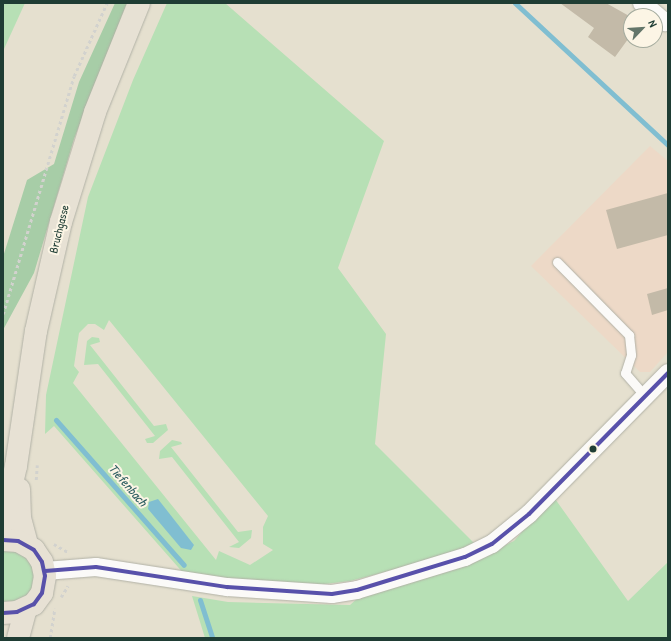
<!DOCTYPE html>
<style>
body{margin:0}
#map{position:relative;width:671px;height:641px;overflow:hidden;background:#e5e0cf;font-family:"Patrick Hand",sans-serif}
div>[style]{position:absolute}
.built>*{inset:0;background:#edd9c7}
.green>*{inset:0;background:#b7e0b5}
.forest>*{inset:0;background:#a7cda7}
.water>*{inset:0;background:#80bed1}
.stream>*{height:5px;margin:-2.5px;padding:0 2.5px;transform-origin:2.5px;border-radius:2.5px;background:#80bed1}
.building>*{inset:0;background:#c3baa8}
.path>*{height:2.5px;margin-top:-1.25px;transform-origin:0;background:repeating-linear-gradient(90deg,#d2d2ce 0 3px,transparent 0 6px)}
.roads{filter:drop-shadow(0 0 1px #b1b1a6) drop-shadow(0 0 1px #b1b1a6)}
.lane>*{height:9px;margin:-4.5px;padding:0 4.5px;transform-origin:4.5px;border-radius:4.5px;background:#fbfaf8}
.street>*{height:18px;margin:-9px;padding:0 9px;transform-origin:9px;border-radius:9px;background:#fbfaf8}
.primary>*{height:22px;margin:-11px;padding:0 11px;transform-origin:11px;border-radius:11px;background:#e7e1d4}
.bus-1>*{height:4px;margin:-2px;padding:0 2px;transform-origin:2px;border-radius:2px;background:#5851aa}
.dots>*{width:11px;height:11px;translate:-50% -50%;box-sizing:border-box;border:2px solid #fcf5e5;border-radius:50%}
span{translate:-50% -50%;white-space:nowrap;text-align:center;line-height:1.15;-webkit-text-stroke:4px #fcf5e5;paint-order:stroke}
.street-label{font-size:12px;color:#1f3d34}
.water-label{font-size:13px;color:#2f5f63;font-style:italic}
.frame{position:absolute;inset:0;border:4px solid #1f3d34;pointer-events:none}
.north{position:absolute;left:623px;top:8px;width:40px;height:40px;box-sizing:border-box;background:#fcf5e5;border:1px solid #a4ab9e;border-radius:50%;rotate:65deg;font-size:11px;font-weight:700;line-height:16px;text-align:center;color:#1f3d34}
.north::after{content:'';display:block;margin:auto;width:14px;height:18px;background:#64766a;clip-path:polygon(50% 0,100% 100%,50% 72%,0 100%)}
</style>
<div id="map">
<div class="built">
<div style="clip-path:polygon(650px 146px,668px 161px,668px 352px,650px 372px,640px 372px,531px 266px)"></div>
</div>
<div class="green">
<div style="clip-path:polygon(3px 3px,25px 3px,4px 49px,3px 31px)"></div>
<div style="clip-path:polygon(evenodd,167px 3px,225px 3px,384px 141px,338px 268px,386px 334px,375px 444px,477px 546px,464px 552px,350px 581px,291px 588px,185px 575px,54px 426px,45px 434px,46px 395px,88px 197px,133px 80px,167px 3px,109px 320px,268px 516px,263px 527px,263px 544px,273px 550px,250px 565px,219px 551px,216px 560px,73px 383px,79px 372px,74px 366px,79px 333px,88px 324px,95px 324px,104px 330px,109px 320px)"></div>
<div style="clip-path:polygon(92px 337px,99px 338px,100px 342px,90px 345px,154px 426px,166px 424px,168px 430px,153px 443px,147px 443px,145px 439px,155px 436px,98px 364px,84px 365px,87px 341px)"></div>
<div style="clip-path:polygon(172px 440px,181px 442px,182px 444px,171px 447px,238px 532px,252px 530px,251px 538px,239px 548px,229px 547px,239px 542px,172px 457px,159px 459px,160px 451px)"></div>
<div style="clip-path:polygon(553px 496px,628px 601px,668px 562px,668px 638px,205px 638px,192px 596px,228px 602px,350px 605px,358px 598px,455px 569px,514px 541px)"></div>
<div style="clip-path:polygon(10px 548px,31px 559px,37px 582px,24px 601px,3px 604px,3px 549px)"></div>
</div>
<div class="forest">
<div style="clip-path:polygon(115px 3px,127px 3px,74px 139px,34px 273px,3px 330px,3px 257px,27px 180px,54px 164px,79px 82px)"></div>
</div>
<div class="water">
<div style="clip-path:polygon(158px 499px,194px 545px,191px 550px,181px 548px,148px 509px,149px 502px)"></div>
</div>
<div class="stream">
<div style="left:515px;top:3px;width:209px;rotate:42.9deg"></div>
<div style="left:56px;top:420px;width:193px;rotate:48.6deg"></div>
<div style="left:200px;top:600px;width:40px;rotate:72deg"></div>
</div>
<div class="building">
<div style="clip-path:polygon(560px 3px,606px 3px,631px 17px,631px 35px,615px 57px,588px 37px,594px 28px)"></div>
<div style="clip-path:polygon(668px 193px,668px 235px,617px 249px,606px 210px)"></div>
<div style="clip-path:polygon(668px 288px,668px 310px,652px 315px,647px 294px)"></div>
</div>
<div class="path">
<div style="left:3px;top:314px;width:248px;rotate:-73.4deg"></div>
<div style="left:74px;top:76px;width:80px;rotate:-65.7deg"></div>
<div style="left:36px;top:480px;width:15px;rotate:-86deg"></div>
<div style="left:54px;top:544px;width:16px;rotate:30deg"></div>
<div style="left:61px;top:597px;width:13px;rotate:-58deg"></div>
<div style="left:50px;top:638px;width:30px;rotate:-81deg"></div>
</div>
<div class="roads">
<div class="lane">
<div style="left:557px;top:262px;width:103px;rotate:45.4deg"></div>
<div style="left:629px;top:335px;width:20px;rotate:84deg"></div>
<div style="left:631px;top:355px;width:19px;rotate:108deg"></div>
<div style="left:625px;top:373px;width:30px;rotate:49deg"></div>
</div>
<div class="street">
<div style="left:642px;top:3px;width:30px;rotate:40deg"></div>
<div style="left:665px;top:22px;width:3px;rotate:-18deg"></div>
<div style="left:45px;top:571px;width:51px;rotate:-4.5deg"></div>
<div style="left:96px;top:567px;width:133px;rotate:8.7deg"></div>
<div style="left:227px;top:587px;width:105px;rotate:3.8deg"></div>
<div style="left:332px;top:594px;width:25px;rotate:-9deg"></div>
<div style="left:357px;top:590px;width:113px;rotate:-17deg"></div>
<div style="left:465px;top:557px;width:30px;rotate:-26deg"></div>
<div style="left:492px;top:544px;width:48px;rotate:-39deg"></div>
<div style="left:529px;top:514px;width:198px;rotate:-45.4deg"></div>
</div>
<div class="primary">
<div style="left:19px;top:489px;width:29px;rotate:88deg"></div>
<div style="left:20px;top:518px;width:28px;rotate:75deg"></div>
<div style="left:3px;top:523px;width:58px;rotate:-77.2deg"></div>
<div style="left:16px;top:466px;width:136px;rotate:-81.6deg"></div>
<div style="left:36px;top:331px;width:112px;rotate:-77.1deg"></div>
<div style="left:61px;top:222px;width:115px;rotate:-72.8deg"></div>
<div style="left:95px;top:112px;width:118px;rotate:-68deg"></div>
<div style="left:3px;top:540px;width:15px;rotate:4deg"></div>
<div style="left:18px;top:541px;width:18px;rotate:29deg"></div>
<div style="left:34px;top:550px;width:14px;rotate:56deg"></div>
<div style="left:42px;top:562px;width:14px;rotate:78deg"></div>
<div style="left:45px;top:576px;width:17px;rotate:100deg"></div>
<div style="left:42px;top:593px;width:14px;rotate:126deg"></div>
<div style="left:34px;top:604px;width:19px;rotate:155deg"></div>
<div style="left:17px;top:612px;width:14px;rotate:176deg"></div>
<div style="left:18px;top:638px;width:30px;rotate:-75deg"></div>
</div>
</div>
<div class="bus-1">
<div style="left:3px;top:540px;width:15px;rotate:4deg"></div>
<div style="left:18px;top:541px;width:18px;rotate:29deg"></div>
<div style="left:34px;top:550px;width:14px;rotate:56deg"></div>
<div style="left:42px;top:562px;width:14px;rotate:78deg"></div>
<div style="left:45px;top:576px;width:17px;rotate:100deg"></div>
<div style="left:42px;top:593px;width:14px;rotate:126deg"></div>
<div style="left:34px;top:604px;width:19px;rotate:155deg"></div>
<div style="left:17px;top:612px;width:14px;rotate:176deg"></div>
<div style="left:45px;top:571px;width:51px;rotate:-4.5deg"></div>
<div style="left:96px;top:567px;width:133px;rotate:8.7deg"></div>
<div style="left:227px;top:587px;width:105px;rotate:3.8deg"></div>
<div style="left:332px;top:594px;width:25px;rotate:-9deg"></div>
<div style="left:357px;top:590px;width:113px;rotate:-17deg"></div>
<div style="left:465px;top:557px;width:30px;rotate:-26deg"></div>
<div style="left:492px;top:544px;width:48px;rotate:-39deg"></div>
<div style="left:529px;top:514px;width:198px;rotate:-45.4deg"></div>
</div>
<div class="dots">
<div style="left:593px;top:449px;background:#1f3d34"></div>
</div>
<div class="street-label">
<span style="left:59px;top:229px;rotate:-76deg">Bruchgasse</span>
</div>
<div class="water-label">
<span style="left:128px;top:485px;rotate:49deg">Tiefenbach</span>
</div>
<div class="frame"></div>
<div class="north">N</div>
</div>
